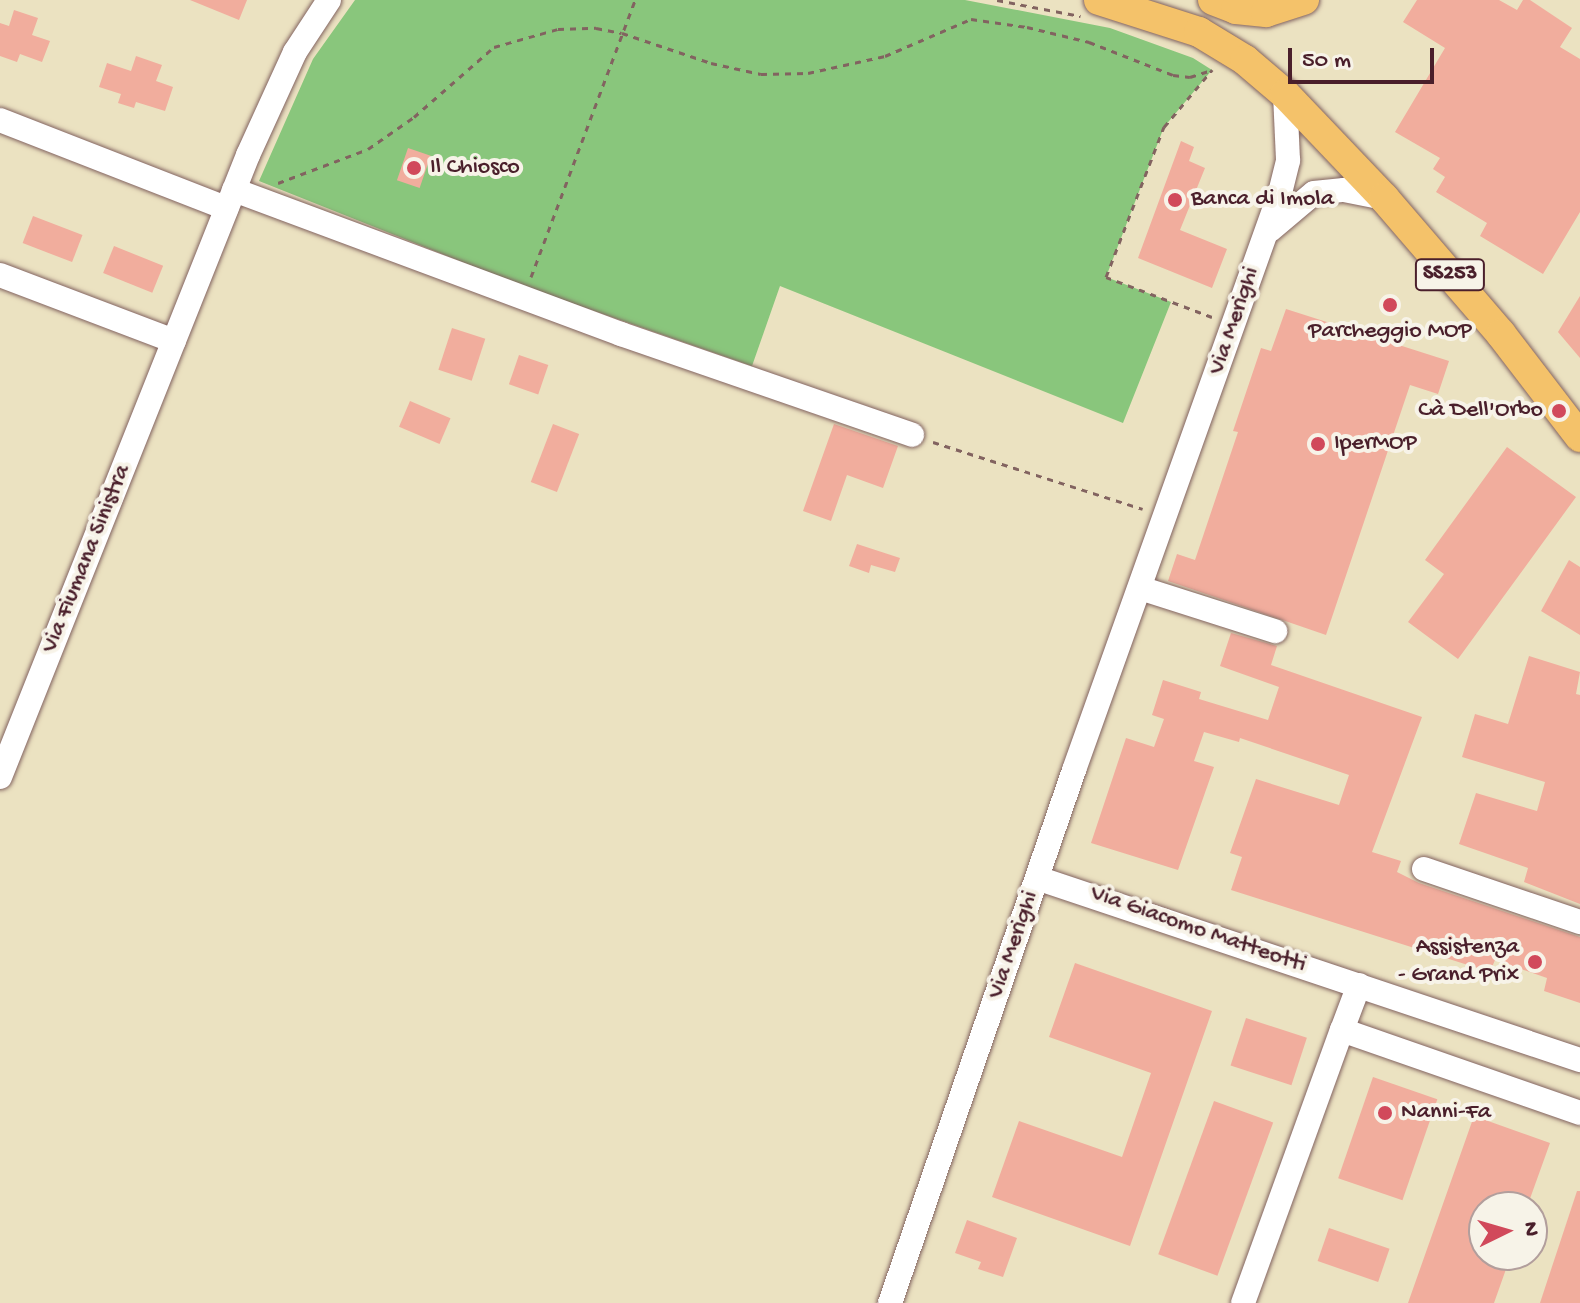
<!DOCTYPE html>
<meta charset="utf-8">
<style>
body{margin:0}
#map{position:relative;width:1580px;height:1303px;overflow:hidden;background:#ebe2c1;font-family:"Gochi Hand",sans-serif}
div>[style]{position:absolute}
.green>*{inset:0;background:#89c67c}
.building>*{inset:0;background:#f1ad9d;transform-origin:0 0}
.path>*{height:3px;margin-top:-1.5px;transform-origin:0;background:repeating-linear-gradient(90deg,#826360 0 6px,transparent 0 12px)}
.roads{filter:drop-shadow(0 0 2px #826360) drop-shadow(0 0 2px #826360)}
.minor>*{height:24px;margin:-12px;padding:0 12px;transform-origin:12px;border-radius:12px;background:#fff}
.major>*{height:30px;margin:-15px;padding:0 15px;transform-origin:15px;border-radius:15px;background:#f4c26a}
.dots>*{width:22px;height:22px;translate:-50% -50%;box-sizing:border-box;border:4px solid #f7f3e8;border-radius:50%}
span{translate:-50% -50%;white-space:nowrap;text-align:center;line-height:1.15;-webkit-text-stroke:8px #f7f3e8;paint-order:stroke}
.shield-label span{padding:2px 6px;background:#f7f3e8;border:2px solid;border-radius:6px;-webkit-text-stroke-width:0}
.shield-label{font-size:22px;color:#4a1f2b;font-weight:700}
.poi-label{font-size:24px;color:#4a1f2b}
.left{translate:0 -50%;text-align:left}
.right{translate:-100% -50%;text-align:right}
.street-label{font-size:24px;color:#4a1f2b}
.north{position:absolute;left:1468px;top:1191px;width:80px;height:80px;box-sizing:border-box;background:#f7f3e8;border:2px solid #b29e9c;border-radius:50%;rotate:85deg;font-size:22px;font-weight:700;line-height:32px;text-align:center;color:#4a1f2b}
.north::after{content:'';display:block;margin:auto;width:28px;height:36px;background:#d1495b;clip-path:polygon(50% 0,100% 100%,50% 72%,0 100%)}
.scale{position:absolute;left:1288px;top:48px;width:146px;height:36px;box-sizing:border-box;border:4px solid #4a1f2b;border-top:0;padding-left:10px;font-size:24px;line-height:28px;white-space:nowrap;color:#4a1f2b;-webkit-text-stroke:6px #f7f3e8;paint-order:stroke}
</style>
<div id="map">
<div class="green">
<div style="clip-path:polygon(355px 0,965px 0,1110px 28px,1193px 58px,1212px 70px,1164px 127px,1106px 277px,1171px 302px,1123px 423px,780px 286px,752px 366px,520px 285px,259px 181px,313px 59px)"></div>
</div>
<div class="building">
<div style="clip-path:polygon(190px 0,247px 0,239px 20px)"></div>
<div style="clip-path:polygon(1417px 0,1499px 0,1517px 10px,1523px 0,1530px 0,1572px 28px,1560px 47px,1580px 59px,1580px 212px,1543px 274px,1480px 236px,1487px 223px,1436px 192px,1445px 177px,1433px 169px,1440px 158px,1395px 132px,1445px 48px,1403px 22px)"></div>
<div style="clip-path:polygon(14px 10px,38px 18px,32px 35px,50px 41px,42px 62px,20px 54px,17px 62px,0 56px,0 23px,9px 26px)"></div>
<div style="clip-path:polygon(136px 56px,162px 65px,156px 81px,173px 87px,165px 111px,136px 102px,134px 108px,118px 103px,121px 94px,99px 87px,107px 63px,131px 71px)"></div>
<div style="clip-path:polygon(1181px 141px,1194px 147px,1189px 161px,1205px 168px,1180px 230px,1227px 249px,1212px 288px,1138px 258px)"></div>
<div style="left:408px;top:148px;width:24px;height:34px;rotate:19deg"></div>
<div style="left:33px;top:216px;width:53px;height:29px;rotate:21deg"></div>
<div style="left:114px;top:246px;width:53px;height:29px;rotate:22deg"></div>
<div style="clip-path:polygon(1580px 296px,1580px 358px,1558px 332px)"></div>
<div style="clip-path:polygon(1286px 309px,1449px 361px,1438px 394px,1410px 385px,1326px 635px,1168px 581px,1177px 554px,1195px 560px,1238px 432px,1233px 431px,1261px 348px,1271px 351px)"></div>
<div style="left:452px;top:328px;width:35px;height:44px;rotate:18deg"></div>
<div style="left:519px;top:355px;width:31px;height:31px;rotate:19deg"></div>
<div style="left:410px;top:401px;width:44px;height:28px;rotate:23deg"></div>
<div style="left:553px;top:424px;width:28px;height:62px;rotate:21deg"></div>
<div style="clip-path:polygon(834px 424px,898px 446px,883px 488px,847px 475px,831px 521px,803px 511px)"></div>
<div style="clip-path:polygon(1507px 447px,1576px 497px,1458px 659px,1408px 622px,1444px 574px,1425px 560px)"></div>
<div style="clip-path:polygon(857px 544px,900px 558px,895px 572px,871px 565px,869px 573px,849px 566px)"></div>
<div style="clip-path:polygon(1569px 560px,1580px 567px,1580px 635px,1541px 611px)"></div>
<div style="clip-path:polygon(1231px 633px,1277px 646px,1271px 665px,1422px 717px,1372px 852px,1401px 861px,1397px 872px,1419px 883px,1580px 937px,1580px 1003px,1544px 991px,1547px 978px,1495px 960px,1490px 972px,1231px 890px,1242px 857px,1230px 853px,1256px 779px,1339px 805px,1349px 775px,1240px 738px,1239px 742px,1204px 732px,1194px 761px,1214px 767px,1178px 870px,1091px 843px,1126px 738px,1154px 747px,1164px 719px,1152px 715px,1163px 680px,1201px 692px,1199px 699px,1268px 720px,1279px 687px,1220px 666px)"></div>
<div style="clip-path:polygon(1529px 656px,1580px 672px,1576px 694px,1580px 695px,1580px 904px,1524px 882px,1528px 868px,1459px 844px,1476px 793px,1537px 811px,1545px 782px,1462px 757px,1475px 714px,1508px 724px)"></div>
<div style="clip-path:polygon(1075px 963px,1212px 1011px,1130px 1246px,992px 1197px,1019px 1121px,1122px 1157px,1151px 1073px,1049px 1037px)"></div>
<div style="left:1246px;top:1018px;width:64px;height:50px;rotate:18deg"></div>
<div style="left:1373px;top:1077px;width:68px;height:107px;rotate:19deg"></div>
<div style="left:1214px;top:1101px;width:63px;height:163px;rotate:20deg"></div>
<div style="clip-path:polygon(1474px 1116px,1550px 1143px,1527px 1207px,1484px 1207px,1484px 1255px,1511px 1255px,1494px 1303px,1408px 1303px)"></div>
<div style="clip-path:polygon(1577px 1191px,1580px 1191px,1580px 1303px,1540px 1303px)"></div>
<div style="clip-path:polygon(967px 1220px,1017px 1238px,1003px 1277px,978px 1269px,981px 1262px,955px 1253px)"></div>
<div style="left:1329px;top:1228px;width:64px;height:35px;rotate:19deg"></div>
</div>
<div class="path">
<div style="left:997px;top:0;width:85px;rotate:10.9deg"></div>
<div style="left:278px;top:183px;width:96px;rotate:-20.7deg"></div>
<div style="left:368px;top:149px;width:56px;rotate:-34.8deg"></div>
<div style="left:414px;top:117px;width:106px;rotate:-41.2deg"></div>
<div style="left:494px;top:47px;width:66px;rotate:-15.7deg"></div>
<div style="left:558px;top:29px;width:38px;rotate:-2deg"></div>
<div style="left:596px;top:28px;width:26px;rotate:11deg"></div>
<div style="left:622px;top:33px;width:94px;rotate:18.6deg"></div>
<div style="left:711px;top:63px;width:51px;rotate:12.4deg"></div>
<div style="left:761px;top:74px;width:47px;rotate:-1.2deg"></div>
<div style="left:808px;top:73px;width:79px;rotate:-12.4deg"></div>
<div style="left:885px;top:56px;width:94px;rotate:-23.3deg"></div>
<div style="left:971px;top:19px;width:57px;rotate:8.1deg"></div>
<div style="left:1027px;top:27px;width:64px;rotate:13.6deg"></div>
<div style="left:1089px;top:42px;width:90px;rotate:21.4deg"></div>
<div style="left:1173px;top:75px;width:17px;rotate:7deg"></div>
<div style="left:1190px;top:77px;width:22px;rotate:-18deg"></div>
<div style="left:531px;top:277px;width:296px;rotate:-69.4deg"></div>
<div style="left:1212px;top:317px;width:113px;rotate:-159.3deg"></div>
<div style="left:1106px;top:277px;width:161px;rotate:-68.9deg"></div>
<div style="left:1164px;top:127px;width:75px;rotate:-49.9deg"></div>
<div style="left:933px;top:442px;width:220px;rotate:17.7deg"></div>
</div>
<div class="roads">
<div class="minor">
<div style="left:0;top:120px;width:243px;rotate:21.3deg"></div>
<div style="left:234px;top:190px;width:413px;rotate:20.4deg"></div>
<div style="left:621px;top:334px;width:308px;rotate:19.1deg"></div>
<div style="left:1270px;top:230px;width:57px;rotate:-40.1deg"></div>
<div style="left:1314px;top:193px;width:30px;rotate:-6deg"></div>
<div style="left:1344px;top:190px;width:41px;rotate:11.3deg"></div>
<div style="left:0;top:275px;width:186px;rotate:20.8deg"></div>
<div style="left:1140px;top:588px;width:142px;rotate:17.7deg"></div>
<div style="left:0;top:777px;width:670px;rotate:-68.26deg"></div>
<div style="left:248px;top:155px;width:113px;rotate:-65.5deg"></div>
<div style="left:295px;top:52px;width:62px;rotate:-56.8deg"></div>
<div style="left:1424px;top:869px;width:165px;rotate:18.8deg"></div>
<div style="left:1037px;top:878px;width:573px;rotate:18.53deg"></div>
<div style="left:1342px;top:1030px;width:48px;rotate:-69.3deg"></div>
<div style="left:890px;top:1303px;width:564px;rotate:-70.95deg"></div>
<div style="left:1074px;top:770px;width:613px;rotate:-70.35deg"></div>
<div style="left:1280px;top:193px;width:34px;rotate:-76deg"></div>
<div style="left:1288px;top:160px;width:66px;rotate:-92.6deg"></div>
<div style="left:1243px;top:1303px;width:290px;rotate:-70.1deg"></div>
<div style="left:1342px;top:1030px;width:252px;rotate:19.2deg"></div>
</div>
<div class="major">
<div style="left:1099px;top:0;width:105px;rotate:17.7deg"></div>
<div style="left:1199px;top:32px;width:54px;rotate:31.3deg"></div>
<div style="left:1245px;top:60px;width:52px;rotate:40.4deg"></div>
<div style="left:1285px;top:94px;width:144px;rotate:46.4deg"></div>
<div style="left:1384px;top:198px;width:179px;rotate:49.3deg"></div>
<div style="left:1501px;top:334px;width:130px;rotate:52.5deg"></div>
<div style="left:1213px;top:0;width:25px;rotate:21deg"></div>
<div style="left:1236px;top:9px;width:30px;rotate:6deg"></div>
<div style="left:1266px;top:12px;width:40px;rotate:-18deg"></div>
</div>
</div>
<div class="dots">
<div style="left:414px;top:168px;background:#d1495b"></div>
<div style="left:1175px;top:200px;background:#d1495b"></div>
<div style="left:1390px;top:305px;background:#d1495b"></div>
<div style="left:1559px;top:411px;background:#d1495b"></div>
<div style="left:1318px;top:444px;background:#d1495b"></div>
<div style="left:1535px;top:962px;background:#d1495b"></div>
<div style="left:1385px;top:1113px;background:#d1495b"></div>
</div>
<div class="shield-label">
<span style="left:1450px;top:275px">SS253</span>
</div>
<div class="poi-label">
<span class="left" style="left:430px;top:168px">Il Chiosco</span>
<span class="left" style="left:1191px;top:200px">Banca di Imola</span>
<span style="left:1390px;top:332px">Parcheggio MOP</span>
<span class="right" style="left:1543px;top:411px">Cà Dell'Orbo</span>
<span class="left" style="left:1334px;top:444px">IperMOP</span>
<span class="right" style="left:1519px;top:962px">Assistenza<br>- Grand Prix</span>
<span class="left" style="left:1401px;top:1113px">Nanni-Fa</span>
</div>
<div class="street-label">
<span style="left:1235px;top:321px;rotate:-71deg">Via Merighi</span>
<span style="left:87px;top:559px;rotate:-68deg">Via Fiumana Sinistra</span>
<span style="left:1198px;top:930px;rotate:19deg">Via Giacomo Matteotti</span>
<span style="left:1014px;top:945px;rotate:-71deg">Via Merighi</span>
</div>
<div class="north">N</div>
<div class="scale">50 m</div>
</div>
